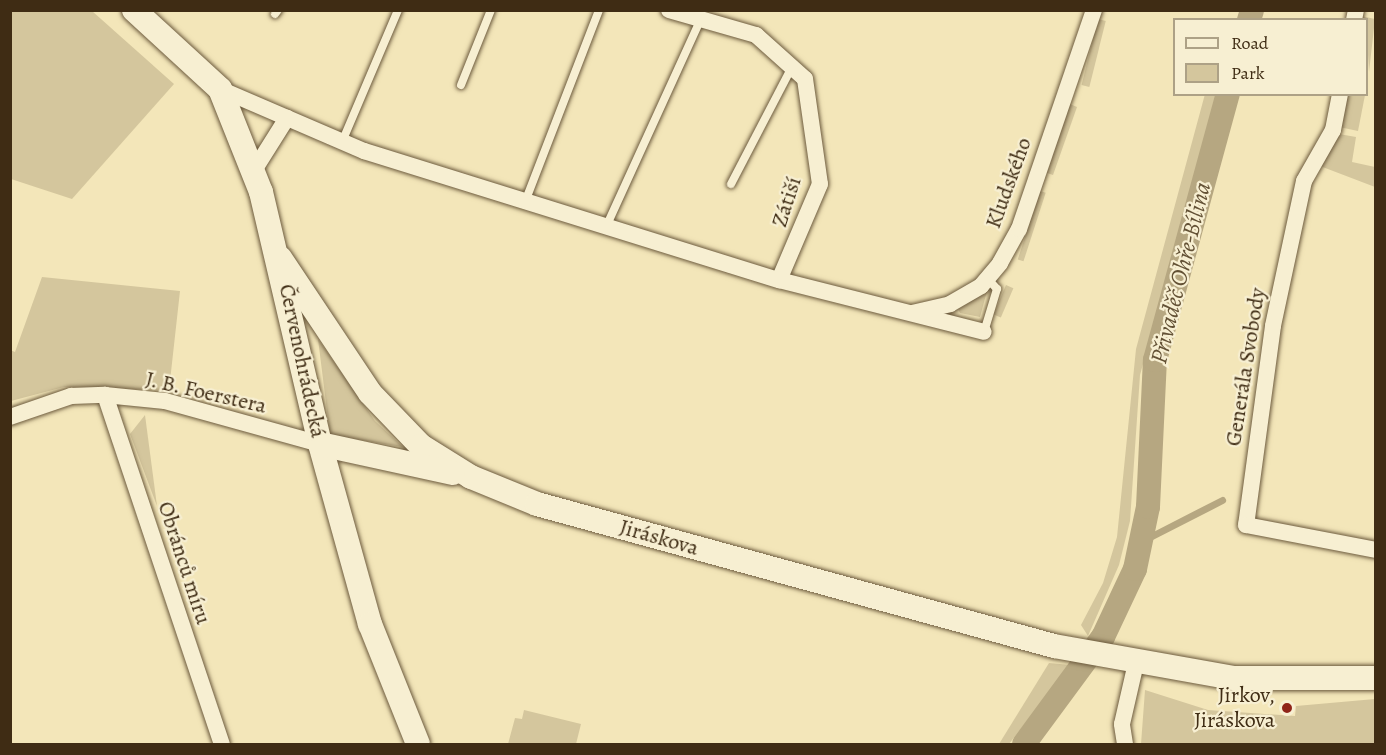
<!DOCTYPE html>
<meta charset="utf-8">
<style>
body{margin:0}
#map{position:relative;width:1386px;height:755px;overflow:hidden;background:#f3e6b9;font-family:Alegreya,serif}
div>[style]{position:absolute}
.green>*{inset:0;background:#d4c69d;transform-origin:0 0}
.stream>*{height:7px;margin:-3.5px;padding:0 3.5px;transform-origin:3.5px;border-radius:3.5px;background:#b6a781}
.canal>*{height:24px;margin:-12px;padding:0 12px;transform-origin:12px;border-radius:12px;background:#b6a781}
.roads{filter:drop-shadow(0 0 2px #6c5a3d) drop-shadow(0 0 2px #6c5a3d)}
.lane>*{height:8px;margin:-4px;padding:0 4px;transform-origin:4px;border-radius:4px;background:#f7efd2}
.street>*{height:16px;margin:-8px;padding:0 8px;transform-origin:8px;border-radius:8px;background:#f7efd2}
.secondary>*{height:24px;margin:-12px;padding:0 12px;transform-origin:12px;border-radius:12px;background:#f7efd2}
.dots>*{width:16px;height:16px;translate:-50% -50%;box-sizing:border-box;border:3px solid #f7efd2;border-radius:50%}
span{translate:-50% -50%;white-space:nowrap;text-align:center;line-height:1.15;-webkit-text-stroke:4.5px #f7efd2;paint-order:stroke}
.street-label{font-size:22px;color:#3f2c14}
.poi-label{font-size:22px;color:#3f2c14}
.right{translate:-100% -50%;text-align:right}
.water-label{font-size:24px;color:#635135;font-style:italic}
.frame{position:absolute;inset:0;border:12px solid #3f2c14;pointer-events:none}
.legend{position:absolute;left:1173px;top:18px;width:195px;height:78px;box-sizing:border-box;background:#f7efd2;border:2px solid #ada186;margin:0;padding:8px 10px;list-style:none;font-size:18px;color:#3f2c14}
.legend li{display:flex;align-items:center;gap:12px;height:30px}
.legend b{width:30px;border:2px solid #ada186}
</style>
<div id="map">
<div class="green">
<div style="clip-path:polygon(11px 10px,92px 11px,174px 84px,72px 199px,11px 179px)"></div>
<div style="clip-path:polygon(1361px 16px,1375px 19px,1369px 72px,1366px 20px)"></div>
<div style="left:1098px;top:19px;width:8px;height:68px;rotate:14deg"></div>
<div style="clip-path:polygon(1205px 94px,1217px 95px,1140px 375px,1130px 521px,1119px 565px,1088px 636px,1081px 625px,1103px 583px,1117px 537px,1136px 349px)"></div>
<div style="clip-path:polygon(1346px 95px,1365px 95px,1358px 131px,1339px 127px)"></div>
<div style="clip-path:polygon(1070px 104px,1077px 107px,1053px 175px,1047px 173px)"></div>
<div style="clip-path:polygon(1339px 134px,1356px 137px,1352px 162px,1375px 167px,1375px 187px,1320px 166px)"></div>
<div style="left:1040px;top:191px;width:6px;height:72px;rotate:18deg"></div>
<div style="clip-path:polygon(42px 277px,180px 291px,169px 390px,64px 387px,11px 401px,10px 350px,15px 352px)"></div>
<div style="left:1006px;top:285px;width:8px;height:32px;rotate:23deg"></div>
<div style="clip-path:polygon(987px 291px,980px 317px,960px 313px,958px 309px)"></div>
<div style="clip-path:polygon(318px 339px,375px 421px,403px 447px,330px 435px)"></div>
<div style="clip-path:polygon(145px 415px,157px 506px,130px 434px)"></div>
<div style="clip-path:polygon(1049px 663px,1070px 665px,1009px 744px,999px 744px)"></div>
<div style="clip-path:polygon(1145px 690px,1208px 710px,1295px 716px,1296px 706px,1375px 699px,1375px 744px,1141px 744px)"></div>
<div style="clip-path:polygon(524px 710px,581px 724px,576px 744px,508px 744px,515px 718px,522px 719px)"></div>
</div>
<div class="stream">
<div style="left:1142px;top:541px;width:90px;rotate:-27.1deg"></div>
</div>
<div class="canal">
<div style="left:1249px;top:20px;width:10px;rotate:-73deg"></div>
<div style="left:1024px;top:744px;width:133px;rotate:-53.6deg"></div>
<div style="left:1103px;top:637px;width:75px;rotate:-64.8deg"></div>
<div style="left:1135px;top:569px;width:63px;rotate:-78.2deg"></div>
<div style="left:1148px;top:507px;width:147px;rotate:-87.3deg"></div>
<div style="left:1155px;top:360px;width:276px;rotate:-74.7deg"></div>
</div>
<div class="roads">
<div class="lane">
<div style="left:275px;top:14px;width:5px;rotate:-53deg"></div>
<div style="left:461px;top:85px;width:81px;rotate:-68.2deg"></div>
<div style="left:342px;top:142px;width:143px;rotate:-67deg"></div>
<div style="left:731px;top:184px;width:134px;rotate:-62.5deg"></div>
<div style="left:525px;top:202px;width:206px;rotate:-68.9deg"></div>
<div style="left:606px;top:227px;width:229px;rotate:-65.5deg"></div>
<div style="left:984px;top:332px;width:45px;rotate:-73.2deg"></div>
<div style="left:997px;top:289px;width:15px;rotate:-132deg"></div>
</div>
<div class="street">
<div style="left:669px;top:10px;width:91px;rotate:16deg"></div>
<div style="left:756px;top:35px;width:66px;rotate:41.9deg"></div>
<div style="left:805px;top:79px;width:106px;rotate:81.9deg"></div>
<div style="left:820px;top:184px;width:104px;rotate:113.1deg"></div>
<div style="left:1354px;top:20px;width:10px;rotate:-79deg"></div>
<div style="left:220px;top:89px;width:157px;rotate:23.3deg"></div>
<div style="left:364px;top:151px;width:435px;rotate:17.3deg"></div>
<div style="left:779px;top:280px;width:211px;rotate:14.2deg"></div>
<div style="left:1340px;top:94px;width:37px;rotate:101deg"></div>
<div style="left:1333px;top:130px;width:59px;rotate:119.6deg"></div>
<div style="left:1304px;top:181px;width:148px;rotate:102.1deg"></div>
<div style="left:1273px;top:326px;width:201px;rotate:97.7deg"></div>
<div style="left:1246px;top:525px;width:132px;rotate:10.9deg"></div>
<div style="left:253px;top:172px;width:64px;rotate:-57.8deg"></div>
<div style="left:912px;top:313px;width:39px;rotate:-13deg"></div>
<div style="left:950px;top:304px;width:36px;rotate:-30deg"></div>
<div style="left:981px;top:286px;width:30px;rotate:-50deg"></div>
<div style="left:1000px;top:263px;width:39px;rotate:-61deg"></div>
<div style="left:1019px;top:229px;width:231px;rotate:-71.1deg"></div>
<div style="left:105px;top:395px;width:368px;rotate:71.5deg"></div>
<div style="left:10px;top:417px;width:65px;rotate:-19deg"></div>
<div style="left:71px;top:396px;width:34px;rotate:-2deg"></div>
<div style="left:105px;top:395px;width:60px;rotate:5.7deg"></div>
<div style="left:165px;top:401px;width:161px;rotate:15.5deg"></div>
<div style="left:1125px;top:744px;width:20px;rotate:-99deg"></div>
<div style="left:1122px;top:724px;width:63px;rotate:-77.1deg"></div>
</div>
<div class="secondary">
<div style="left:134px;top:10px;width:117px;rotate:42.6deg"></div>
<div style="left:220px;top:89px;width:111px;rotate:68.3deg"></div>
<div style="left:261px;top:192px;width:259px;rotate:76.8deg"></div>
<div style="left:320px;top:444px;width:187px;rotate:74.5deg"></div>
<div style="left:370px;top:624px;width:129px;rotate:68.2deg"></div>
<div style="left:280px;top:258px;width:162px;rotate:56.3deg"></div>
<div style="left:370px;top:393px;width:74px;rotate:46.1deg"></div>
<div style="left:421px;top:446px;width:59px;rotate:31.8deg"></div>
<div style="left:471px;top:477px;width:71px;rotate:22.2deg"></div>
<div style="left:537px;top:504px;width:536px;rotate:15.36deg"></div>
<div style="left:1054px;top:646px;width:183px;rotate:10.1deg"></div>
<div style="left:1234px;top:678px;width:142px"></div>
<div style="left:320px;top:444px;width:136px;rotate:12.3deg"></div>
</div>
</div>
<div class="dots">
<div style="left:1287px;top:708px;background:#8f2418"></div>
</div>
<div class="street-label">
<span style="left:1009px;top:183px;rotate:-70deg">Kludského</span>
<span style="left:787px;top:202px;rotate:-72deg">Zátiší</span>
<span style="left:302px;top:361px;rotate:78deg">Červenohrádecká</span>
<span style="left:1246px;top:367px;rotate:-81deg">Generála Svobody</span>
<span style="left:206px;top:393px;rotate:13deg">J. B. Foerstera</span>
<span style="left:659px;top:538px;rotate:16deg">Jiráskova</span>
<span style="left:184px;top:563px;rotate:72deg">Obránců míru</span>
</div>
<div class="poi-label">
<span class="right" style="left:1275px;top:708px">Jirkov,<br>Jiráskova</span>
</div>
<div class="water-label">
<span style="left:1181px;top:273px;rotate:-76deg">Přivaděč Ohře-Bílina</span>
</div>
<div class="frame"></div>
<ul class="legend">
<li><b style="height:8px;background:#f7efd2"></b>Road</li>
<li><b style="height:16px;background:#d4c69d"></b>Park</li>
</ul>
</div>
